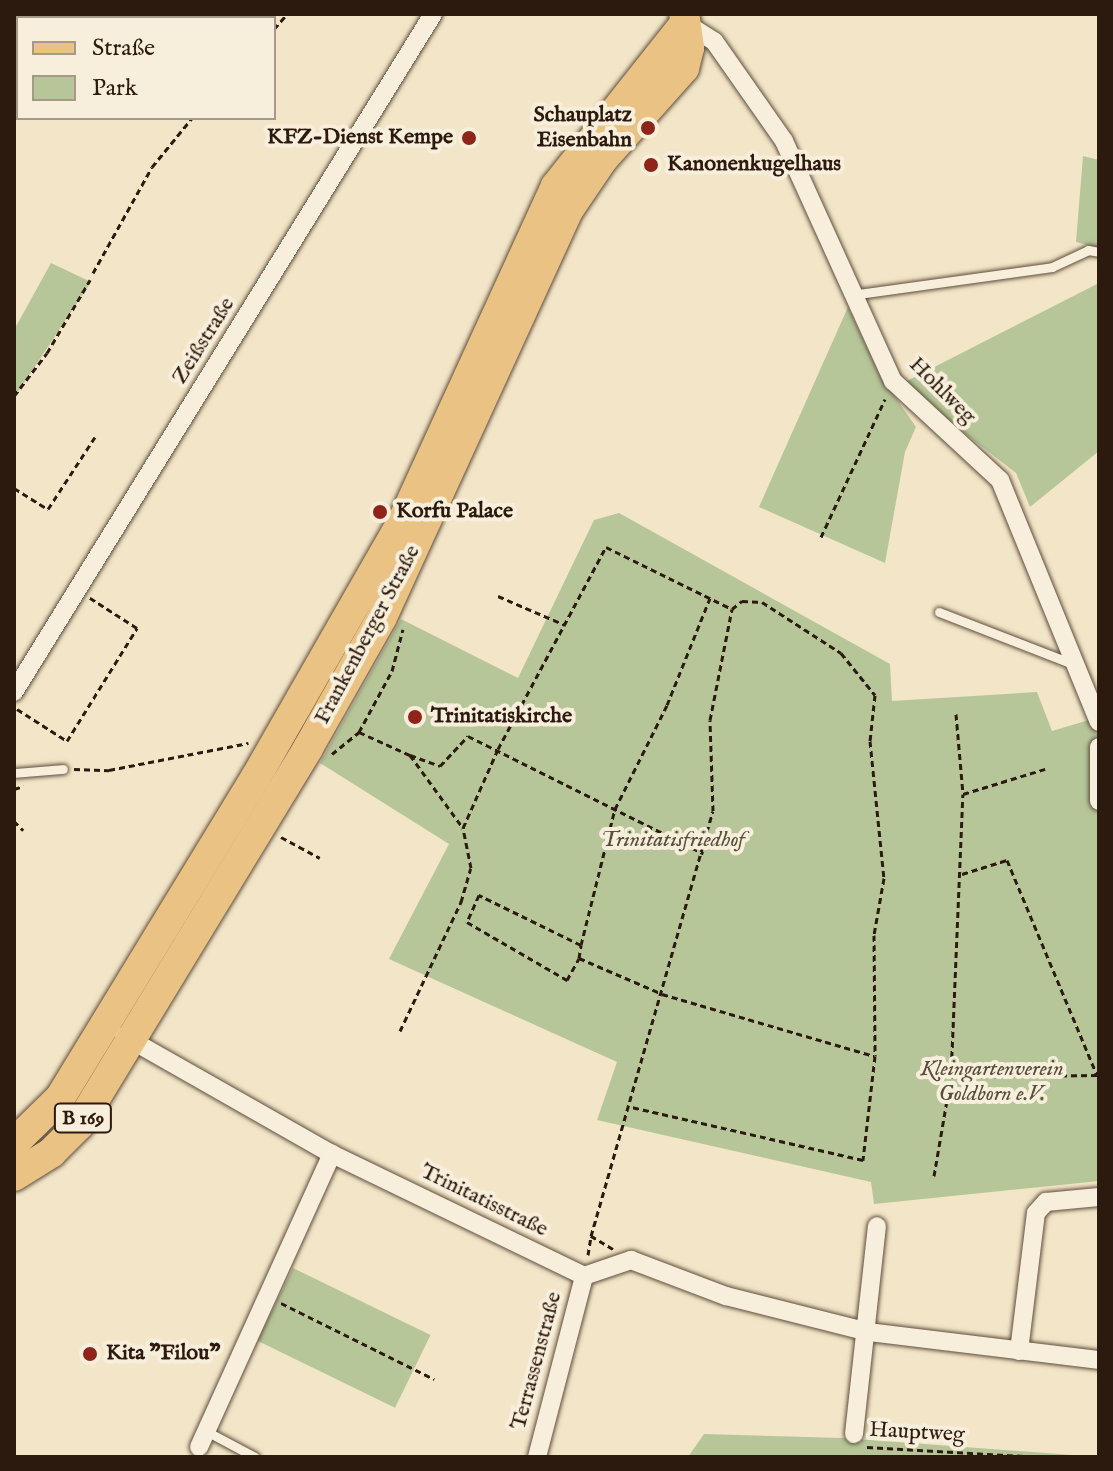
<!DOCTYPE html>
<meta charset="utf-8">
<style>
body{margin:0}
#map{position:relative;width:1113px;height:1471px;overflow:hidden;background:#f3e5c7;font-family:"IM FELL English",serif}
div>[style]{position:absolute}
.green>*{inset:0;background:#b6c699;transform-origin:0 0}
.path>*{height:3px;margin-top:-1.5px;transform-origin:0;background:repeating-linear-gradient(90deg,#2d1a0e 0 6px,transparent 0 10px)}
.roads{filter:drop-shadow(0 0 2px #5e4d3c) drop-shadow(0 0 2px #5e4d3c)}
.lane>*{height:9px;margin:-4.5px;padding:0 4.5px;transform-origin:4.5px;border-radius:4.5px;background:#f7eedb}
.street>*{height:18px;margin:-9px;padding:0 9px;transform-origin:9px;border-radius:9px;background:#f7eedb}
.primary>*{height:30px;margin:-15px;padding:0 15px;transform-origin:15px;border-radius:15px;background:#eac284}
.dots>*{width:22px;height:22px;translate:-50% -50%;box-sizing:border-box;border:4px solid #f7eedb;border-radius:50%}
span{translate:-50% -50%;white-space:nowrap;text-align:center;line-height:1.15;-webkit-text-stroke:8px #f7eedb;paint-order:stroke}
.shield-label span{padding:2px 6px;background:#f7eedb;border:2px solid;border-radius:6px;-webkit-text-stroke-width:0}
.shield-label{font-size:20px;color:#2d1a0e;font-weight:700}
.poi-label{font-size:22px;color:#2d1a0e;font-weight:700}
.right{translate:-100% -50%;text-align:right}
.left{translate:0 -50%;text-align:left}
.street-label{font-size:22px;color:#2d1a0e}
.park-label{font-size:22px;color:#564e38;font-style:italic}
.frame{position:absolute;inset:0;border:16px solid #2d1a0e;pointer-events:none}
.legend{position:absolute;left:16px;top:16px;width:260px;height:104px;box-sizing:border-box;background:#f7eedb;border:2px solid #a69989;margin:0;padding:10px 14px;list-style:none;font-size:24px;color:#2d1a0e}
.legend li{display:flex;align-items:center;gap:16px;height:40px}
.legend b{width:40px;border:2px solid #a69989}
</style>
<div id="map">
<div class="green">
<div style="clip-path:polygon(1083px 156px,1099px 160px,1099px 248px,1076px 242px)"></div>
<div style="clip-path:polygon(51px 263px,91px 282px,14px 398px,14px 330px)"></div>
<div style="clip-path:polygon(1099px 283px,1099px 451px,1030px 507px,1016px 473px,901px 384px)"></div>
<div style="clip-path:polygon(848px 307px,878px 372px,916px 427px,905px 452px,885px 563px,759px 507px)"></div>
<div style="clip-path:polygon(619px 513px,890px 664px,892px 701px,1037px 692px,1052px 731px,1099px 717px,1099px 1181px,874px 1204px,871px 1182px,597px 1120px,617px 1062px,389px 959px,449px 844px,320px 763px,401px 619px,518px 678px,594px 520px)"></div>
<div style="left:293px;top:1268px;width:153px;height:81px;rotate:26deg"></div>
<div style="clip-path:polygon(704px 1434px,843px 1438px,1099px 1457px,688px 1457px)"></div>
</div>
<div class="path">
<div style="left:274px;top:29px;width:20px;rotate:-49deg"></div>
<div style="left:93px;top:273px;width:121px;rotate:-60.9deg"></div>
<div style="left:152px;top:167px;width:63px;rotate:-50.8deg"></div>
<div style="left:14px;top:396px;width:54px;rotate:-52.5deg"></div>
<div style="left:47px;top:353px;width:85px;rotate:-59.5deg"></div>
<div style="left:14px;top:488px;width:40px;rotate:32deg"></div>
<div style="left:48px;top:509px;width:86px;rotate:-56.9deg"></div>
<div style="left:821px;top:537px;width:152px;rotate:-65.1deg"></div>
<div style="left:498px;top:596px;width:73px;rotate:23.4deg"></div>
<div style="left:17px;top:709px;width:59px;rotate:32.6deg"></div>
<div style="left:67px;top:741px;width:133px;rotate:-58.2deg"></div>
<div style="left:137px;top:628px;width:56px;rotate:-147.4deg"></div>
<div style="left:956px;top:714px;width:80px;rotate:85deg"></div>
<div style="left:359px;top:732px;width:56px;rotate:24.3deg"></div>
<div style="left:410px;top:755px;width:90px;rotate:54deg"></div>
<div style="left:463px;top:828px;width:86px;rotate:-66.1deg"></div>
<div style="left:498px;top:749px;width:229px;rotate:-61.9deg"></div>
<div style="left:606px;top:547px;width:140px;rotate:26.2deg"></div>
<div style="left:732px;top:609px;width:13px;rotate:-39deg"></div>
<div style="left:742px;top:601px;width:20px;rotate:3deg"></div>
<div style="left:762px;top:602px;width:94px;rotate:32.8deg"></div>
<div style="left:841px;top:653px;width:54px;rotate:51deg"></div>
<div style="left:875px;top:695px;width:46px;rotate:96.2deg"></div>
<div style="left:870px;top:741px;width:138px;rotate:84.2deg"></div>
<div style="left:884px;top:878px;width:58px;rotate:100deg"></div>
<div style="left:874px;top:935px;width:121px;rotate:89.5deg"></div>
<div style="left:875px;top:1056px;width:105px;rotate:96.6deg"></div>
<div style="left:863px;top:1160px;width:241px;rotate:-167.1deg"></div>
<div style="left:332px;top:754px;width:35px;rotate:-39deg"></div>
<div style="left:359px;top:732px;width:69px;rotate:-61.6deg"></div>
<div style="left:392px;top:671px;width:43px;rotate:-75.3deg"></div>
<div style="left:410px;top:755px;width:32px;rotate:20deg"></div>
<div style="left:440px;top:766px;width:41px;rotate:-47deg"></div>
<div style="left:468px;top:736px;width:263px;rotate:26.5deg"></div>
<div style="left:74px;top:769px;width:35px;rotate:2deg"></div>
<div style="left:109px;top:770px;width:142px;rotate:-11deg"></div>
<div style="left:14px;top:789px;width:10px;rotate:-17deg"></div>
<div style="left:14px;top:821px;width:13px;rotate:45deg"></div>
<div style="left:281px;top:837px;width:44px;rotate:28.3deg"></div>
<div style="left:962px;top:874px;width:47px;rotate:-17.3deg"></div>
<div style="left:1007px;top:860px;width:233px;rotate:67.3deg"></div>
<div style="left:581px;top:945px;width:140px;rotate:-76deg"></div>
<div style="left:615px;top:809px;width:116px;rotate:-63.4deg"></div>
<div style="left:667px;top:705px;width:115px;rotate:-68.1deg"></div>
<div style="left:579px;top:958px;width:13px;rotate:-81deg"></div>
<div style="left:581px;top:945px;width:114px;rotate:-153.9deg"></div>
<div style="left:479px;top:895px;width:30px;rotate:114deg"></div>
<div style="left:467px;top:922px;width:116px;rotate:30.1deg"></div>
<div style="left:567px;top:980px;width:25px;rotate:-61deg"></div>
<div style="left:579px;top:958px;width:90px;rotate:23.4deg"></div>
<div style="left:662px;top:994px;width:221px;rotate:16.3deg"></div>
<div style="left:400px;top:1031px;width:143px;rotate:-64.7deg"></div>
<div style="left:461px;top:902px;width:35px;rotate:-74deg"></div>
<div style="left:471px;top:868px;width:41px;rotate:-101.3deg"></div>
<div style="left:951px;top:1077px;width:148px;rotate:-0.8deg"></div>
<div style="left:934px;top:1176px;width:100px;rotate:-80.3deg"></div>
<div style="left:951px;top:1077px;width:283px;rotate:-87.6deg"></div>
<div style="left:963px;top:794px;width:86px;rotate:-17deg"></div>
<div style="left:613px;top:1249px;width:26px;rotate:-149deg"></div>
<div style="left:591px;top:1236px;width:442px;rotate:-74deg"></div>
<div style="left:713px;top:811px;width:91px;rotate:-91.9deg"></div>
<div style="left:710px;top:720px;width:113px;rotate:-78.8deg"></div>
<div style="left:588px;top:1255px;width:19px;rotate:-81deg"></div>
<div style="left:281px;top:1303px;width:171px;rotate:26.4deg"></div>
<div style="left:867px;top:1447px;width:171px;rotate:3.3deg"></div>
</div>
<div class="roads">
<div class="lane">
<div style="left:851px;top:295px;width:203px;rotate:-7.9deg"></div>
<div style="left:1052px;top:267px;width:40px;rotate:-25deg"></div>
<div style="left:1088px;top:250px;width:11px;rotate:10deg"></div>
<div style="left:939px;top:612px;width:144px;rotate:21.2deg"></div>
<div style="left:14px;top:773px;width:49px;rotate:-4.7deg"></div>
<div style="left:206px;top:1431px;width:55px;rotate:28deg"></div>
</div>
<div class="street">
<div style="left:685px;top:23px;width:34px;rotate:32deg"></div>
<div style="left:714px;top:41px;width:122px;rotate:55deg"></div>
<div style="left:784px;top:141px;width:264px;rotate:65.6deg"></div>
<div style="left:893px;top:381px;width:146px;rotate:42.8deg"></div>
<div style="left:1000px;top:480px;width:261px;rotate:67.8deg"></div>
<div style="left:14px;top:692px;width:797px;rotate:-58.28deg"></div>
<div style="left:1099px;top:747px;width:54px;rotate:90deg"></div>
<div style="left:124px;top:1036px;width:239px;rotate:29.6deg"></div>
<div style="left:332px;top:1154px;width:280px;rotate:25.8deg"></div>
<div style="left:584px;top:1276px;width:50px;rotate:-18.8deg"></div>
<div style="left:631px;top:1260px;width:102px;rotate:20.8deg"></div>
<div style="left:726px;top:1296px;width:146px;rotate:14.2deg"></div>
<div style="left:868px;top:1332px;width:233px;rotate:6.9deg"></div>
<div style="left:1019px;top:1351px;width:139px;rotate:-83deg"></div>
<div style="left:1036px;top:1213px;width:15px;rotate:-48deg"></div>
<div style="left:1046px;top:1202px;width:53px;rotate:-5.4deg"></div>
<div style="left:854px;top:1434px;width:209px;rotate:-83.7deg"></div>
<div style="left:199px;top:1447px;width:322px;rotate:-65.6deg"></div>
<div style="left:537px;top:1457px;width:187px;rotate:-75.4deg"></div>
</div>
<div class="primary">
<div style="left:14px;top:1143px;width:64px;rotate:-44.4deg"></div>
<div style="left:60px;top:1098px;width:376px;rotate:-58.6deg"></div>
<div style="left:256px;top:777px;width:296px;rotate:-60.2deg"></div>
<div style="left:403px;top:520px;width:367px;rotate:-65.4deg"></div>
<div style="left:556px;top:186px;width:208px;rotate:-51.6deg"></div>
<div style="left:14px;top:1176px;width:44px;rotate:-31.9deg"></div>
<div style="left:51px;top:1153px;width:40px;rotate:-45deg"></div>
<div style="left:79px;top:1125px;width:441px;rotate:-58.7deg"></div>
<div style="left:308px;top:748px;width:150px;rotate:-60.5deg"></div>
<div style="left:382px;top:617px;width:449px;rotate:-65.4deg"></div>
<div style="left:569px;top:209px;width:60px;rotate:-55.8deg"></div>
<div style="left:603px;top:159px;width:122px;rotate:-48.3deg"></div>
<div style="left:684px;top:68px;width:21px;rotate:-76deg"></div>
<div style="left:689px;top:48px;width:34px;rotate:-98deg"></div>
</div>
</div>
<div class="dots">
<div style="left:648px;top:128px;background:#8f2418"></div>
<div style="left:469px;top:138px;background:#8f2418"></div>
<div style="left:651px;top:165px;background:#8f2418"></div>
<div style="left:380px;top:512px;background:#8f2418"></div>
<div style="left:415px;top:717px;background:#8f2418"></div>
<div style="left:90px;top:1354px;background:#8f2418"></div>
</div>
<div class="shield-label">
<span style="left:83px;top:1118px">B 169</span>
</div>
<div class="poi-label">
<span class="right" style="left:632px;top:128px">Schauplatz<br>Eisenbahn</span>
<span class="right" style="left:453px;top:138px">KFZ-Dienst Kempe</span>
<span class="left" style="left:667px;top:165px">Kanonenkugelhaus</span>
<span class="left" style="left:396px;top:512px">Korfu Palace</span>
<span class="left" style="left:431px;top:717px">Trinitatiskirche</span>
<span class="left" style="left:106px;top:1354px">Kita "Filou"</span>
</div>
<div class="street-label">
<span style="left:204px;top:341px;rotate:-58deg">Zeißstraße</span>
<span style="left:942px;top:391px;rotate:45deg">Hohlweg</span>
<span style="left:368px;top:635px;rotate:-62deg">Frankenberger Straße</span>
<span style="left:484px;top:1201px;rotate:26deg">Trinitatisstraße</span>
<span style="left:537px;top:1361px;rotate:-75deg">Terrassenstraße</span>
<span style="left:917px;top:1433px;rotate:3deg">Hauptweg</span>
</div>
<div class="park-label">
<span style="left:673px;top:841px">Trinitatisfriedhof</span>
<span style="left:992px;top:1082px">Kleingartenverein<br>Goldborn e.V.</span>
</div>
<div class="frame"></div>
<ul class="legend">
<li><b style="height:10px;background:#eac284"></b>Straße</li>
<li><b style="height:22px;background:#b6c699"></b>Park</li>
</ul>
</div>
